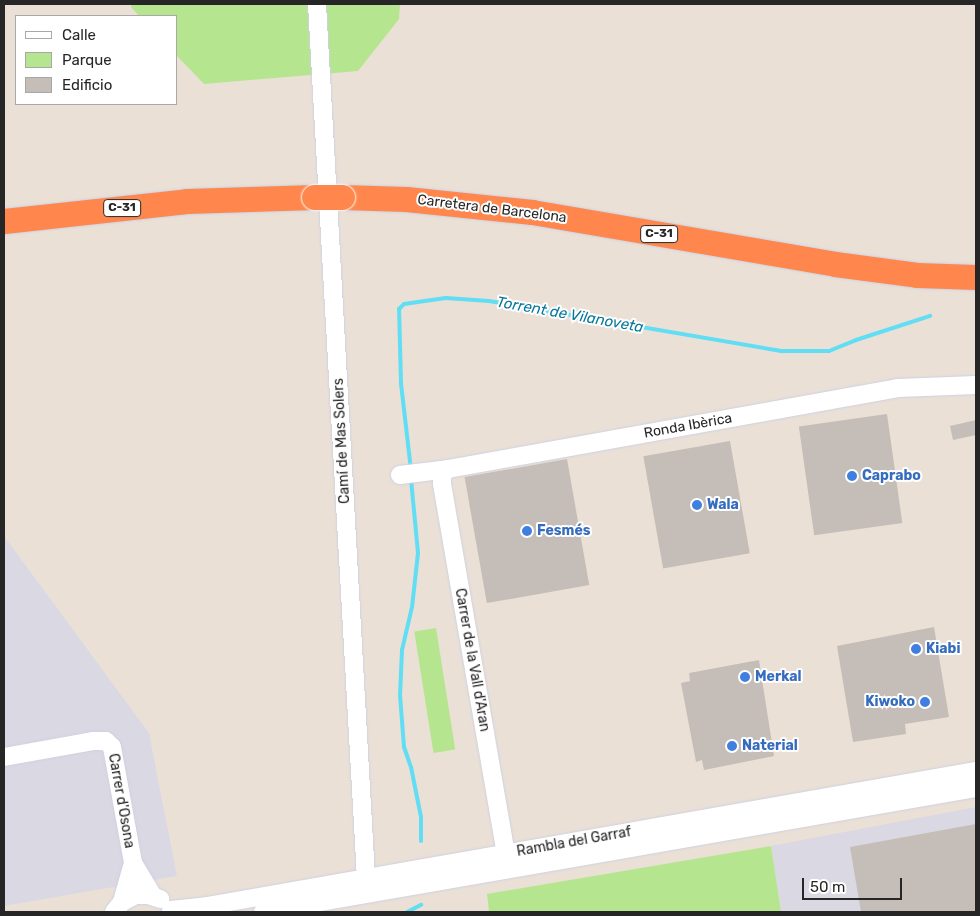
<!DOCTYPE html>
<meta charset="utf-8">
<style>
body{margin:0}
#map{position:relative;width:980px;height:916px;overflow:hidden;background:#ebe0d6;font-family:Rubik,sans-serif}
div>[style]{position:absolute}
.industrial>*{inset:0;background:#dad8e2}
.green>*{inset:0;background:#b5e58f;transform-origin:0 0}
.stream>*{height:4px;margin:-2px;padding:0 2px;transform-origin:2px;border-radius:2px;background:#61ddf4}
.building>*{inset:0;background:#c5bdb7;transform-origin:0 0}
.roads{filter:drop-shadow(0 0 1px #ccd2e1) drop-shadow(0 0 1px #ccd2e1)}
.minor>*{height:18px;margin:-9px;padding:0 9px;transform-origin:9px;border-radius:9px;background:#fff}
.highway>*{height:25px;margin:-12.5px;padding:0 12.5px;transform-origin:12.5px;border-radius:12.5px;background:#ff874d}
.bridges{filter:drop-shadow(0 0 1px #fff) drop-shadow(0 0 1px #fff)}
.highway-bridge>*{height:25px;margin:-12.5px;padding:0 12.5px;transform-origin:12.5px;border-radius:12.5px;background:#ff874d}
.dots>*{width:14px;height:14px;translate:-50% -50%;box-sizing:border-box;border:2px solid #fff;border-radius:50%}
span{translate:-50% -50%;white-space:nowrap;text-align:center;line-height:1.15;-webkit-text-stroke:4px #fff;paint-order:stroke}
.shield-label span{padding:1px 4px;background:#fff;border:1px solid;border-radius:4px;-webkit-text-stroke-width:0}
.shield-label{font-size:12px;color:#262626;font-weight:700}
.street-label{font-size:14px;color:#262626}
.shop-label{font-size:14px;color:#366cbe;font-weight:700}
.left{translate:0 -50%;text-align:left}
.right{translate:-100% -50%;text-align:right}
.water-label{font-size:15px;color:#06789b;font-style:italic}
.frame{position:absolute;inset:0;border:5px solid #262626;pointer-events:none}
.legend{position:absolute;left:15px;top:15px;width:162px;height:90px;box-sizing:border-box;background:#fff;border:1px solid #a8a8a8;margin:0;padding:6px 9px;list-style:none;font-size:15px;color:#262626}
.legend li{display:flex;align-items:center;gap:10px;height:25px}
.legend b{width:25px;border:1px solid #a8a8a8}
.scale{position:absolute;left:802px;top:878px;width:100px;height:22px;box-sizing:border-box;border:2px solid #262626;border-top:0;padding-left:6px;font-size:15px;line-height:18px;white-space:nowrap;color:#262626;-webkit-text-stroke:4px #fff;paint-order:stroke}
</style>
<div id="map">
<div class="industrial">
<div style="clip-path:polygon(4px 536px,149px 733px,177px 876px,4px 906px)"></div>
<div style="clip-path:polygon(976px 807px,976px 912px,781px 912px,771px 846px)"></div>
</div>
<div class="green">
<div style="clip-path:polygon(131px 4px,400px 4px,399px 19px,358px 71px,204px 84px,176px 55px,176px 16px,139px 16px,131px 7px)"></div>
<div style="left:436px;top:628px;width:123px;height:22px;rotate:81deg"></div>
<div style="clip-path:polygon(771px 846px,781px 912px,489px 912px,487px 894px)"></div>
</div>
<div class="stream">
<div style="left:411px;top:470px;width:88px;rotate:-96.6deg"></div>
<div style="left:401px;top:383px;width:74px;rotate:-91.5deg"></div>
<div style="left:399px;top:309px;width:7px;rotate:-45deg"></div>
<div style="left:404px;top:304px;width:42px;rotate:-8.1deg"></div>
<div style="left:446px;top:298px;width:43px;rotate:4deg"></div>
<div style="left:489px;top:301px;width:298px;rotate:9.7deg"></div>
<div style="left:783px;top:351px;width:46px"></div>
<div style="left:829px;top:351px;width:29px;rotate:-22deg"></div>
<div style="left:856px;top:340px;width:78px;rotate:-18deg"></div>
<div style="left:411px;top:479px;width:74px;rotate:84.6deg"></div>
<div style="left:418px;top:553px;width:54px;rotate:96.3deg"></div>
<div style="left:412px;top:607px;width:44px;rotate:103.1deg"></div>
<div style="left:402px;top:650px;width:45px;rotate:92.5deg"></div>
<div style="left:400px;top:695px;width:52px;rotate:85.6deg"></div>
<div style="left:404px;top:747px;width:21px;rotate:71deg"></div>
<div style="left:411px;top:767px;width:51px;rotate:78.7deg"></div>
<div style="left:421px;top:817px;width:24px;rotate:90deg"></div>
<div style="left:407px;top:912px;width:16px;rotate:-27deg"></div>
</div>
<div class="building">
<div style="left:887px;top:414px;width:110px;height:89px;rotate:82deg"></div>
<div style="clip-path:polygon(976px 420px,976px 435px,953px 440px,950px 426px)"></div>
<div style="left:730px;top:441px;width:114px;height:88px;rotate:80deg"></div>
<div style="left:567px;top:459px;width:128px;height:104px;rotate:80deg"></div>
<div style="clip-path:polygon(934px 627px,949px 717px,905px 724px,906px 734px,853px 742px,837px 646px)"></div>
<div style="clip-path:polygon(759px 660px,774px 756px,704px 770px,702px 760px,696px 762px,681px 683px,690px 681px,689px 673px)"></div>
<div style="clip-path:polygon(976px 824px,976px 912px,861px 912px,850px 847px)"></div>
</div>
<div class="roads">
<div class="minor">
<div style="left:317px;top:4px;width:875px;rotate:86.79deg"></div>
<div style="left:448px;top:469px;width:8px;rotate:135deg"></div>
<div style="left:442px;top:475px;width:9px;rotate:90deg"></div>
<div style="left:442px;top:484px;width:375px;rotate:80.2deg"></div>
<div style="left:400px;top:475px;width:48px;rotate:-7.1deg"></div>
<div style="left:448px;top:469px;width:457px;rotate:-10.2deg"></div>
<div style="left:898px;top:388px;width:78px;rotate:-2.2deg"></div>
<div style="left:4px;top:757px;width:90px;rotate:-10.2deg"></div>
<div style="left:93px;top:741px;width:13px"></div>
<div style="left:106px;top:741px;width:8px;rotate:45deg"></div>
<div style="left:112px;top:747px;width:118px;rotate:79.7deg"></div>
<div style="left:133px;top:863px;width:37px;rotate:59deg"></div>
<div style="left:122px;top:902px;width:41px;rotate:-74.2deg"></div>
<div style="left:171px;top:910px;width:36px;rotate:-6deg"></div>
<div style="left:207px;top:906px;width:781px;rotate:-9.96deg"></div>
<div style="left:114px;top:912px;width:13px;rotate:-51deg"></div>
<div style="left:122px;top:902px;width:16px;rotate:-27deg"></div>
<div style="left:136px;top:895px;width:12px"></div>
<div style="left:148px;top:895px;width:13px;rotate:18deg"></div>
<div style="left:263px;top:912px;width:724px;rotate:-9.87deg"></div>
</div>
<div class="highway">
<div style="left:342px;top:197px;width:64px;rotate:1.8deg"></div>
<div style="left:406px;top:199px;width:127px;rotate:5.9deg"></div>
<div style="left:532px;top:212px;width:307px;rotate:9.7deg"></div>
<div style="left:835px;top:264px;width:83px;rotate:7.6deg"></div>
<div style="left:917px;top:275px;width:59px;rotate:1.9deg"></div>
<div style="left:4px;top:221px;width:184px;rotate:-6.2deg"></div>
<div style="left:187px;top:201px;width:127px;rotate:-1.8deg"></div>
</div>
</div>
<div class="bridges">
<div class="highway-bridge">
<div style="left:314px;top:197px;width:28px"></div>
</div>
</div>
<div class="dots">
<div style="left:852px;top:476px;background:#3f7fe0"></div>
<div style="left:697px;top:505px;background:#3f7fe0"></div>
<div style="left:527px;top:531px;background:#3f7fe0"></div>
<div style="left:916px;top:649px;background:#3f7fe0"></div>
<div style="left:745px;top:677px;background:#3f7fe0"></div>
<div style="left:925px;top:702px;background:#3f7fe0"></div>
<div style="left:732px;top:746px;background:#3f7fe0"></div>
</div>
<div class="shield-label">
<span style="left:122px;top:208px">C-31</span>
<span style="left:659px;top:234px">C-31</span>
</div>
<div class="street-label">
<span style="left:492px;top:209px;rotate:7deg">Carretera de Barcelona</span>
<span style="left:688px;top:426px;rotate:-10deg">Ronda Ibèrica</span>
<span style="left:342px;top:441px;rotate:-93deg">Camí de Mas Solers</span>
<span style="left:472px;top:660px;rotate:80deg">Carrer de la Vall d'Aran</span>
<span style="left:121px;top:801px;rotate:80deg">Carrer d'Osona</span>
<span style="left:574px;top:842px;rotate:-10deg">Rambla del Garraf</span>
</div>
<div class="shop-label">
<span class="left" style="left:862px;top:476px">Caprabo</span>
<span class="left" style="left:707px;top:505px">Wala</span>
<span class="left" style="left:537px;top:531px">Fesmés</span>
<span class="left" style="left:926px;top:649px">Kiabi</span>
<span class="left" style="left:755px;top:677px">Merkal</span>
<span class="right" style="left:915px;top:702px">Kiwoko</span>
<span class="left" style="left:742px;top:746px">Naterial</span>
</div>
<div class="water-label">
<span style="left:570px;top:315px;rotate:10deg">Torrent de Vilanoveta</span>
</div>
<div class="frame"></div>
<ul class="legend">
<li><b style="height:6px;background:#fff"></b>Calle</li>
<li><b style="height:14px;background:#b5e58f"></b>Parque</li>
<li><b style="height:14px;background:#c5bdb7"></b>Edificio</li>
</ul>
<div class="scale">50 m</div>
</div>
